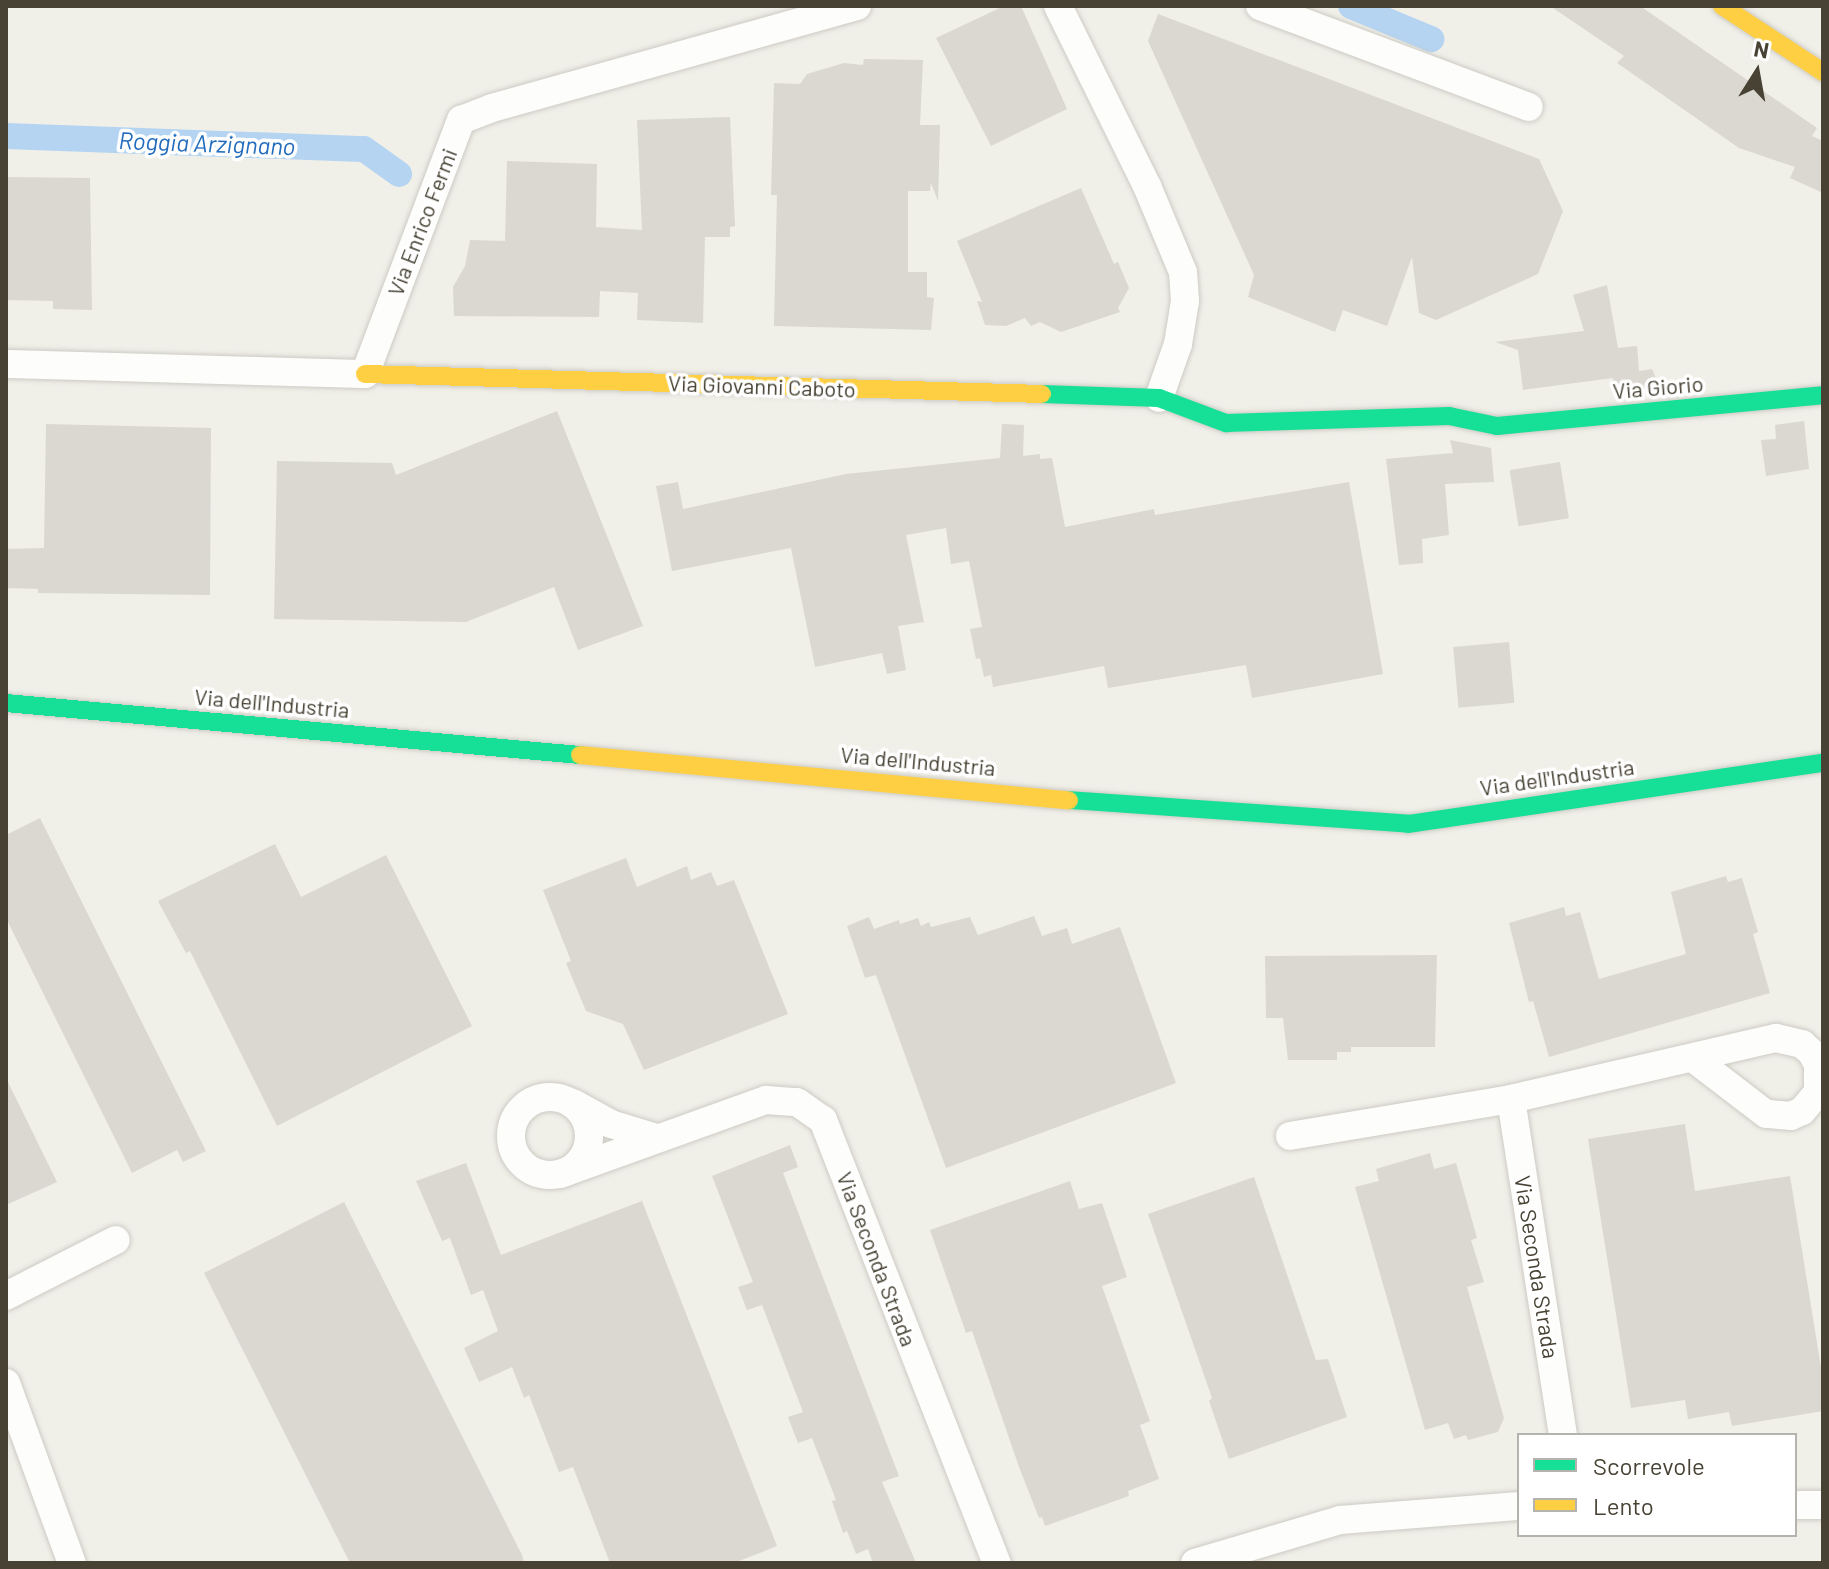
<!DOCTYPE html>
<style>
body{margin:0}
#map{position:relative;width:1829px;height:1569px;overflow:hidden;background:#f0efe8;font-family:Barlow,sans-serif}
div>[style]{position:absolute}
.canal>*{height:26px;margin:-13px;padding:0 13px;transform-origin:13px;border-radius:13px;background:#b4d4f2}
.building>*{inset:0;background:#dad8d1;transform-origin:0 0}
.roads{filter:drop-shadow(0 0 2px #cdcbc4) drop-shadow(0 0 2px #cdcbc4)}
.street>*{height:28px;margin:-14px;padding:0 14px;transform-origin:14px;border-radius:14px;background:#fdfdfc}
.street>.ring{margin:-14px;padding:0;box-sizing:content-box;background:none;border:28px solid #fdfdfc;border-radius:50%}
.fast>*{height:18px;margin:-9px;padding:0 9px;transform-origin:9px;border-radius:9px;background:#16e098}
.slow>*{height:18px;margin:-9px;padding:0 9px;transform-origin:9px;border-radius:9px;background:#ffcf43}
span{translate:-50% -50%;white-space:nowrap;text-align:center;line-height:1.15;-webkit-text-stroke:7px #fff;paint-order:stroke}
.street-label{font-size:22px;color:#474234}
.water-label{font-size:24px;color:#226cbd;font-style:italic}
.frame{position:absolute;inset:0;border:8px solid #474234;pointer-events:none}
.legend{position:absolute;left:1517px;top:1433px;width:280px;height:104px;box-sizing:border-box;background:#fff;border:2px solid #b5b3ae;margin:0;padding:10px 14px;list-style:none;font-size:24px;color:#474234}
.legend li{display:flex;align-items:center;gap:16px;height:40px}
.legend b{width:40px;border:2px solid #b5b3ae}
.north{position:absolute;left:1717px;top:32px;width:80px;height:80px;-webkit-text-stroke:6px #fff;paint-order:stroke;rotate:11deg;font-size:22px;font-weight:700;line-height:32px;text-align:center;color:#474234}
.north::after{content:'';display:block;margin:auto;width:28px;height:36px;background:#474234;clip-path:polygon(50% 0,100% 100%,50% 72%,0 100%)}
</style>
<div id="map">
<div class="canal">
<div style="left:1351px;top:6px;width:87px;rotate:22.4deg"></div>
<div style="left:6px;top:136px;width:358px;rotate:2.1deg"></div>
<div style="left:364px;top:149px;width:43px;rotate:35.5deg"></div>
</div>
<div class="building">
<div style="clip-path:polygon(1004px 6px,1021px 6px,1067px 109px,991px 146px,936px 38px)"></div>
<div style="clip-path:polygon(1550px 6px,1640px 6px,1817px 128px,1812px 136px,1823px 141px,1823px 193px,1790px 178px,1795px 167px,1739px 148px,1617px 63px,1624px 56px)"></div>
<div style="clip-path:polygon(1158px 14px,1539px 159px,1563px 211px,1538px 274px,1436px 320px,1419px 313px,1412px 257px,1387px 326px,1343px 310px,1335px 332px,1248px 297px,1254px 275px,1148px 41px)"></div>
<div style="clip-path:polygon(864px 59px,923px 60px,920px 125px,940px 125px,938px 201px,931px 183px,930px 191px,908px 191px,908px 272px,927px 272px,927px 297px,934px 298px,931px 330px,774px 326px,777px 195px,771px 195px,774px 83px,800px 84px,807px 74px,844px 63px,863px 65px)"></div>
<div style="clip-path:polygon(730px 117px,735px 226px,730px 227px,730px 237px,705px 237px,703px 323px,637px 320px,638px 293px,600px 291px,599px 317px,454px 316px,453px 287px,465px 266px,470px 240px,505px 241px,507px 161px,597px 164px,596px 227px,642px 230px,637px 120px)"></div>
<div style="clip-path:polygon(6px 177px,90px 178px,92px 310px,53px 309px,53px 301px,6px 300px)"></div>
<div style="clip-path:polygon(1081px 188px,1114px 264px,1118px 262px,1129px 288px,1118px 308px,1120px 312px,1061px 332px,1040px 322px,1031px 326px,1025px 318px,1006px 326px,985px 325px,977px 301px,982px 302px,957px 241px)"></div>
<div style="clip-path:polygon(1607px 285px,1618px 348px,1637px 346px,1639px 371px,1652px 369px,1660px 387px,1614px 392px,1613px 378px,1523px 390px,1518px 350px,1495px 342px,1584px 331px,1573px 295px)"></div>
<div style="clip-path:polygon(557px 411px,643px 626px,578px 650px,554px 587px,466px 622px,274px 619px,277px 461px,392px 463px,396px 475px)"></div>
<div style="clip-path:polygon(1804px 421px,1809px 469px,1766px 476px,1761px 440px,1776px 439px,1775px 425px)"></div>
<div style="clip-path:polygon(46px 424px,211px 428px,210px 595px,38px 593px,38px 589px,6px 588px,6px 549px,44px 548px)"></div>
<div style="clip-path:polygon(1002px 424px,1024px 425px,1023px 456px,1040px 454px,1040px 459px,1052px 458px,1065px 527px,1154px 509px,1155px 515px,1349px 482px,1383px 674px,1252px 698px,1246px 665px,1108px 688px,1104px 666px,993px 687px,991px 675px,984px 677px,980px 658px,976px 659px,970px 629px,982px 627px,969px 561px,951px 564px,946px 528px,906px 535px,924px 622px,898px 626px,906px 670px,887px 674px,882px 653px,815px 667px,791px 548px,672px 571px,656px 486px,678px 482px,683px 509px,846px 474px,1000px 458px)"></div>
<div style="clip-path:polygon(1450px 440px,1491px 448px,1494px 482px,1445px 484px,1449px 535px,1422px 539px,1423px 563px,1399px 565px,1386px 459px,1453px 453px)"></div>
<div style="left:1560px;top:462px;width:57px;height:51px;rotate:81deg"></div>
<div style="left:1509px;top:642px;width:61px;height:56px;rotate:85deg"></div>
<div style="clip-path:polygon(40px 818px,206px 1151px,183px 1162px,177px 1150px,132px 1173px,6px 918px,6px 835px)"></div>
<div style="clip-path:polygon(275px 844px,301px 897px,386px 855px,472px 1026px,277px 1126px,190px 951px,186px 953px,158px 901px)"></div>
<div style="clip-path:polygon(626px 858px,637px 887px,687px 866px,691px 880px,711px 872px,717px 886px,734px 880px,788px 1014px,644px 1070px,623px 1024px,586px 1011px,566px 963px,571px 961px,543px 890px)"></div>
<div style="clip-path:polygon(1726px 876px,1728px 882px,1742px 878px,1758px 932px,1753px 934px,1770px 993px,1549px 1057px,1533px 1001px,1529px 1002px,1509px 923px,1564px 907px,1566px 916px,1580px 912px,1599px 979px,1686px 954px,1671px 892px)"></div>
<div style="clip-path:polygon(1034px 916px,1042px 936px,1067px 928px,1072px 944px,1120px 927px,1176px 1083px,946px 1168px,876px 975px,865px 978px,847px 926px,869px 917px,874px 929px,899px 920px,900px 924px,918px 918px,921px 926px,929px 922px,931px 927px,970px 917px,978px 935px)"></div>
<div style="clip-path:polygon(1437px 955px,1435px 1047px,1351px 1047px,1351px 1052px,1337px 1052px,1337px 1060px,1288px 1060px,1283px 1018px,1266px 1018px,1265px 956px)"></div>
<div style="clip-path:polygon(6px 1078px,57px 1182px,6px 1205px)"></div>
<div style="clip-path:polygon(1685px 1124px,1695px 1191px,1790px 1176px,1823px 1380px,1823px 1411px,1732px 1426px,1729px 1412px,1688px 1419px,1685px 1400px,1631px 1408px,1588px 1139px)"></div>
<div style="clip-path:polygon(790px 1145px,798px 1167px,783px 1173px,899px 1476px,882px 1482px,916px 1563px,873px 1563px,868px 1549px,856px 1554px,847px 1531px,843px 1533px,832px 1501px,836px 1500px,812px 1438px,798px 1443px,788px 1417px,803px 1412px,762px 1305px,747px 1310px,738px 1287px,753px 1282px,712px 1176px)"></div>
<div style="clip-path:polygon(1430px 1153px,1434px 1169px,1456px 1163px,1477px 1238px,1471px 1240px,1484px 1282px,1467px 1287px,1504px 1418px,1498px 1432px,1468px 1440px,1466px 1435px,1454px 1439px,1448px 1423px,1425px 1430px,1355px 1187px,1379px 1181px,1376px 1169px)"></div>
<div style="clip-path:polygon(466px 1163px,501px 1255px,642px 1201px,777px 1546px,734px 1563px,610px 1563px,573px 1467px,559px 1472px,529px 1395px,524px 1398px,512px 1367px,479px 1382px,464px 1348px,498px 1331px,483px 1290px,471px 1295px,450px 1238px,442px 1241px,416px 1181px)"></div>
<div style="clip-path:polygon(1254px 1177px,1316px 1360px,1328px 1359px,1347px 1417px,1229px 1459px,1209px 1401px,1212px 1398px,1148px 1214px)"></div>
<div style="clip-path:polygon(1070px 1181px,1079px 1209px,1102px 1203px,1127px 1277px,1102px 1286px,1150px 1421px,1140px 1425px,1159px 1479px,1128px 1491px,1129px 1496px,1045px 1526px,1042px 1517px,1039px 1518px,1019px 1467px,972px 1331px,966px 1333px,930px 1230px)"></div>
<div style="clip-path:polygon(344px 1202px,522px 1555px,524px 1563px,350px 1563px,204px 1273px)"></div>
</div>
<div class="roads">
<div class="street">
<div style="left:1058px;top:6px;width:201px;rotate:63.7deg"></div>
<div style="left:1147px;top:186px;width:93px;rotate:67.3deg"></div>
<div style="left:1183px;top:272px;width:29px;rotate:86deg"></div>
<div style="left:1185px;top:301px;width:44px;rotate:99.2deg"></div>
<div style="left:1178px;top:344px;width:57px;rotate:109.4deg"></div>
<div style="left:1260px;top:6px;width:287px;rotate:20.6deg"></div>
<div style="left:6px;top:364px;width:359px;rotate:1.6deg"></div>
<div style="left:365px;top:374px;width:272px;rotate:-69.3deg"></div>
<div style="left:461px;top:120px;width:33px;rotate:-21deg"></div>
<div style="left:492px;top:108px;width:379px;rotate:-15.6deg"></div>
<div class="ring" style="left:511px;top:1097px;width:50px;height:50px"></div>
<div style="left:573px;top:1103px;width:43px;rotate:28.9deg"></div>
<div style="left:611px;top:1124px;width:47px;rotate:17.3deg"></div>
<div style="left:1290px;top:1136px;width:224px;rotate:-9.5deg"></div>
<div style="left:560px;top:1174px;width:219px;rotate:-19.8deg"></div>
<div style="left:766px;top:1100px;width:31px;rotate:4deg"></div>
<div style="left:797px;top:1102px;width:32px;rotate:35deg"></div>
<div style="left:823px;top:1120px;width:476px;rotate:68.6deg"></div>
<div style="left:6px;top:1296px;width:123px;rotate:-27deg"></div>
<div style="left:6px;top:1383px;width:192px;rotate:69.9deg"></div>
<div style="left:1563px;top:1435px;width:340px;rotate:-98.8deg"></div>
<div style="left:1511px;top:1099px;width:272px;rotate:-13deg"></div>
<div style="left:1776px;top:1038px;width:27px;rotate:13deg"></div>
<div style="left:1802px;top:1044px;width:13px;rotate:42deg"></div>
<div style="left:1812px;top:1053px;width:13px;rotate:63deg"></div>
<div style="left:1818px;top:1065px;width:27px;rotate:90deg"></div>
<div style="left:1818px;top:1092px;width:25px;rotate:130deg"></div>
<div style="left:1802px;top:1111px;width:12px;rotate:156deg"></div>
<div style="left:1791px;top:1116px;width:25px;rotate:-175deg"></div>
<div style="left:1766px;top:1114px;width:91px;rotate:-142.6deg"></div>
<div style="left:1795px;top:1505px;width:28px"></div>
<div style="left:1195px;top:1563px;width:151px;rotate:-16.5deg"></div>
<div style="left:1340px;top:1520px;width:180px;rotate:-4.5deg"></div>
</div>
<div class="fast">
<div style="left:1042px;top:394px;width:117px;rotate:2deg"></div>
<div style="left:1159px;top:398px;width:72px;rotate:20.5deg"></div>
<div style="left:1226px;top:423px;width:223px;rotate:-1.8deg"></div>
<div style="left:1449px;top:416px;width:49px;rotate:11.8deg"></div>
<div style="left:1497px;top:426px;width:327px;rotate:-5.4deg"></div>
<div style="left:6px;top:703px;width:576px;rotate:5.18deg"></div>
<div style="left:1069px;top:800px;width:340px;rotate:4deg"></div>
<div style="left:1408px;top:824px;width:419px;rotate:-8.4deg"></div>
</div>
<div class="slow">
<div style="left:1722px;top:6px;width:121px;rotate:33.2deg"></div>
<div style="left:365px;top:374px;width:677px;rotate:1.69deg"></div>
<div style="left:580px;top:755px;width:491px;rotate:5.3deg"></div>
</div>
</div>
<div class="street-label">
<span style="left:422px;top:222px;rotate:-69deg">Via Enrico Fermi</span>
<span style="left:762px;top:386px;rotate:2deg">Via Giovanni Caboto</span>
<span style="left:1658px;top:387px;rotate:-5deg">Via Giorio</span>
<span style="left:272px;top:703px;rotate:5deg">Via dell'Industria</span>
<span style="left:918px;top:761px;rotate:5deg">Via dell'Industria</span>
<span style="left:1557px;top:777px;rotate:-8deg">Via dell'Industria</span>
<span style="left:877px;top:1259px;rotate:69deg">Via Seconda Strada</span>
<span style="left:1537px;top:1267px;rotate:81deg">Via Seconda Strada</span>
</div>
<div class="water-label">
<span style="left:207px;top:143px;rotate:2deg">Roggia Arzignano</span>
</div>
<div class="frame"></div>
<ul class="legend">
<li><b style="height:10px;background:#16e098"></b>Scorrevole</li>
<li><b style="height:10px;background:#ffcf43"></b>Lento</li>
</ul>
<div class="north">N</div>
</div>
